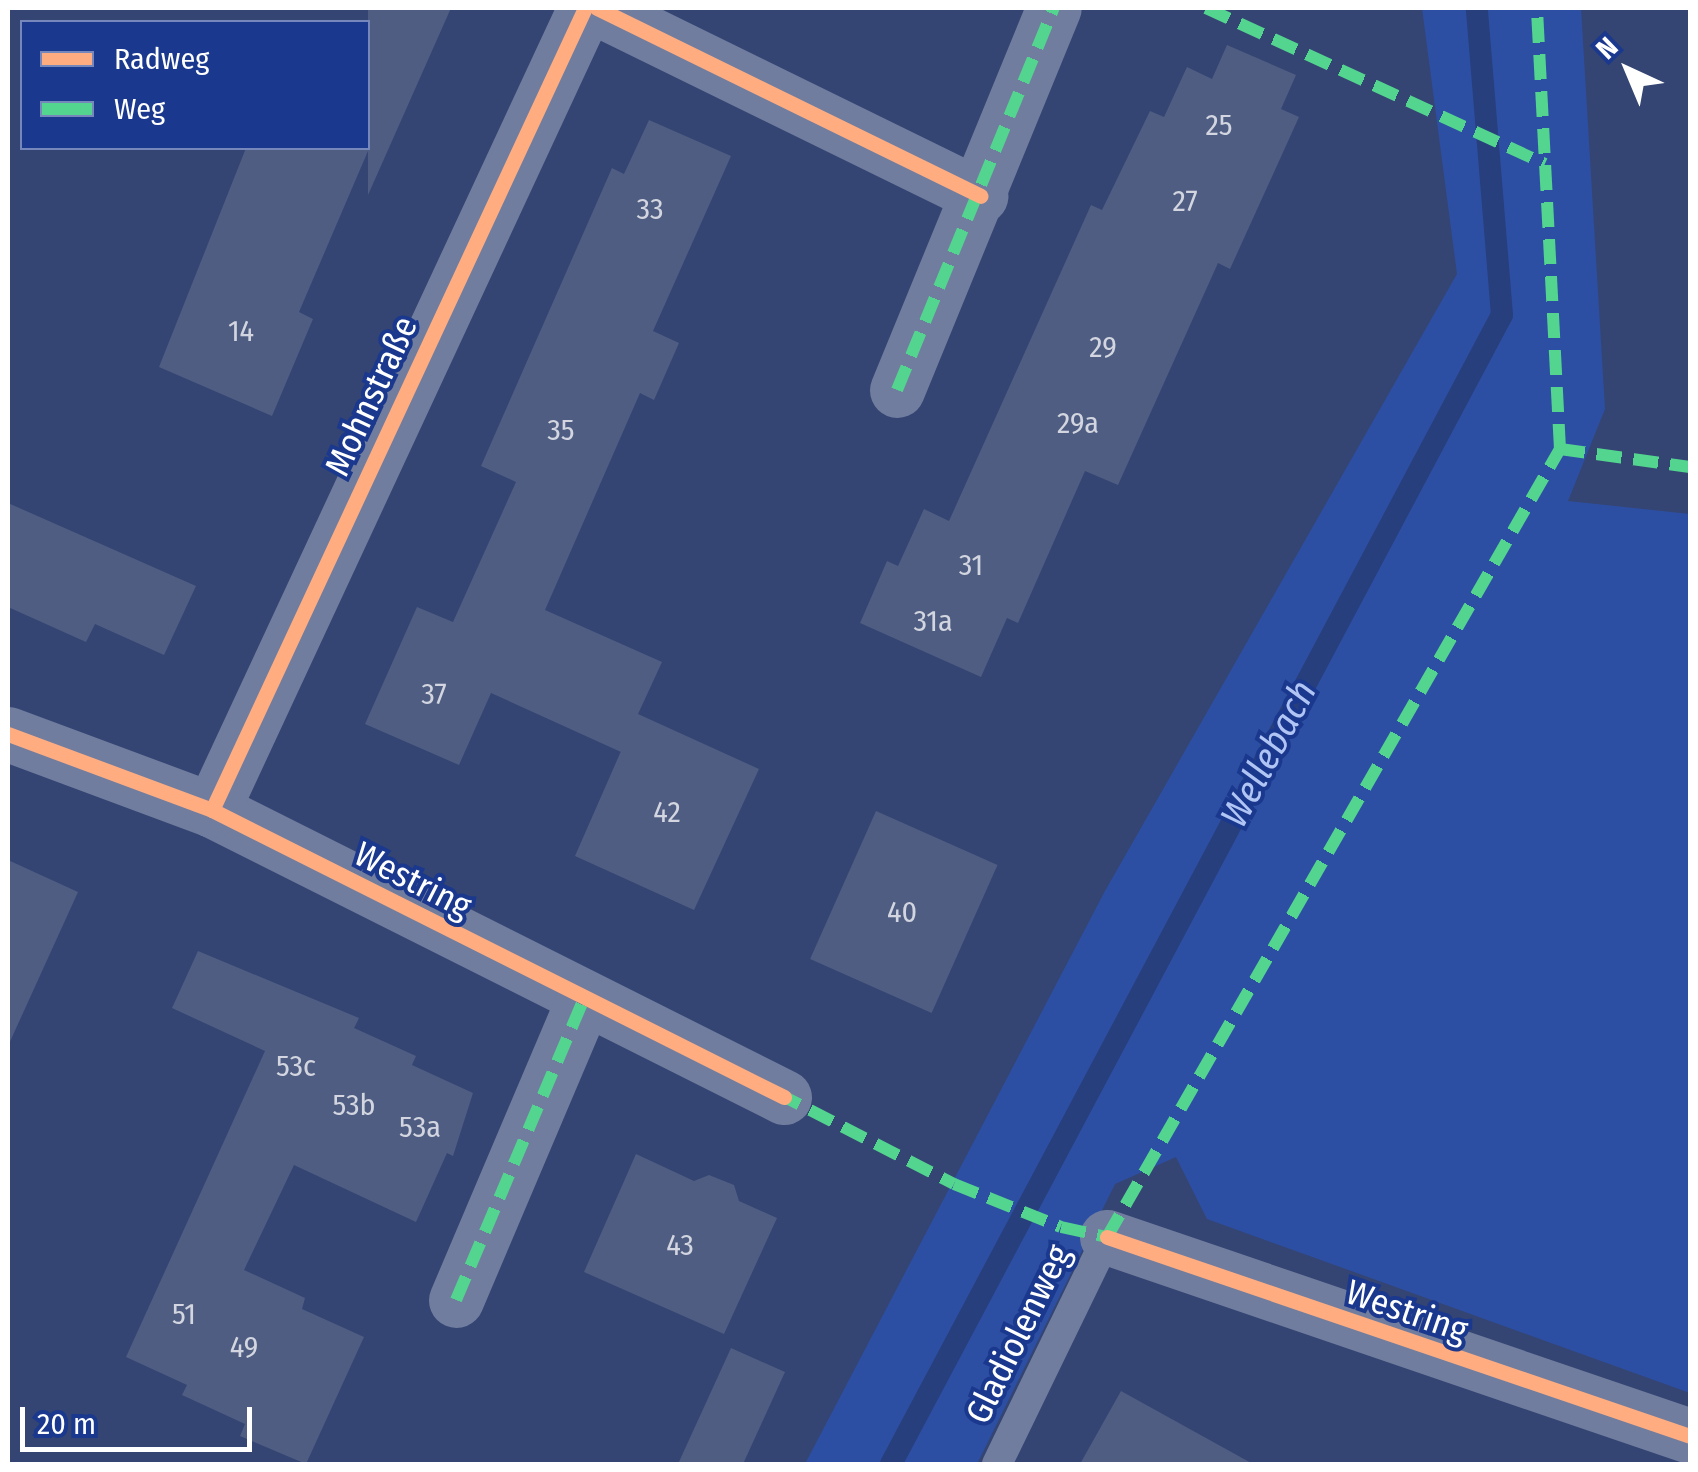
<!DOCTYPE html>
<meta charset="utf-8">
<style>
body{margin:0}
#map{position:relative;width:1698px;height:1472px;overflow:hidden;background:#344573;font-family:"Fira Sans Condensed",sans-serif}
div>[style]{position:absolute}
.green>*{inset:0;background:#2d4fa3}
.stream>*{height:22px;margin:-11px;padding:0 11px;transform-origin:11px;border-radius:11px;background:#283f7d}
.building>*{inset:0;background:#4e5d81;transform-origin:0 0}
.service>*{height:30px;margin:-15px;padding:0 15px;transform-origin:15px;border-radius:15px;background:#707d9e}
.minor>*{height:55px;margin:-27.5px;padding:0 27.5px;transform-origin:27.5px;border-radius:27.5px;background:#707d9e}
.quiet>*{height:12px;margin-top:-6px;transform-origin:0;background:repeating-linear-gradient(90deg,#53d58f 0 25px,transparent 0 37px)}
.cycleway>*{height:15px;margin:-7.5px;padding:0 7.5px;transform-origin:7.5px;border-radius:7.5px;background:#ffac80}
span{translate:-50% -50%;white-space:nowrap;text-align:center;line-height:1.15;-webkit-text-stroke:8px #1a388d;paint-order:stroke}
.number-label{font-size:30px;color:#d3d6e0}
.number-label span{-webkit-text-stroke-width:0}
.street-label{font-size:35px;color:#fff}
.water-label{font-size:38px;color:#b1c5f5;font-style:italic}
.frame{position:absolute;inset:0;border:10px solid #fff;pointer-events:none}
.legend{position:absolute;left:20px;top:20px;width:350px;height:130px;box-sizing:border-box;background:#1a388d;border:2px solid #7688bb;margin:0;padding:12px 18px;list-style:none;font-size:30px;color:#fff}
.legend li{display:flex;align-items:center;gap:20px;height:50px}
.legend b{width:50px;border:2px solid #7688bb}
.north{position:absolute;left:1578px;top:20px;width:100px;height:100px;-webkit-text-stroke:8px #1a388d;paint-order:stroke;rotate:316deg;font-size:28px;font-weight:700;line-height:40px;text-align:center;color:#fff}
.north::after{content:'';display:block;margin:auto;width:35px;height:45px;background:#fff;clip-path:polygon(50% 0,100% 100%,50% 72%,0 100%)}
.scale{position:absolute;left:20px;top:1407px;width:232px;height:45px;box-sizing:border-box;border:5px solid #fff;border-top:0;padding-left:12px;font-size:30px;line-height:35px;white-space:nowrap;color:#fff;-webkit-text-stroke:8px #1a388d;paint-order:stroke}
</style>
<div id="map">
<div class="green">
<div style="clip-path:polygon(1422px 8px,1581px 8px,1605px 409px,1568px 501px,1690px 514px,1690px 1393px,1207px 1219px,1176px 1157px,1115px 1184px,977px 1464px,805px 1464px,1105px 891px,1457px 274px)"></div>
</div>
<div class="stream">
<div style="left:891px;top:1464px;width:1301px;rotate:-62deg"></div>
<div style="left:1502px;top:315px;width:308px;rotate:-94.7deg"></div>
</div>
<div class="building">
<div style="clip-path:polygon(368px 8px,451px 8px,368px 195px,368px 151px,299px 312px,313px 319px,272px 416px,159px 367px,246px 148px,368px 148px)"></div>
<div style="clip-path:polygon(1227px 45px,1296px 75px,1281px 109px,1299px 117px,1230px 269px,1218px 263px,1118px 485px,1085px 471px,1018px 623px,1007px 618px,981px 677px,860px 623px,887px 561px,898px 566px,924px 509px,949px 521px,1091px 205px,1102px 210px,1150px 111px,1164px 117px,1187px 67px,1212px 79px)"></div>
<div style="clip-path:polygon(649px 120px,731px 156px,653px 331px,679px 343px,654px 400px,640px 393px,545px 610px,662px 662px,638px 714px,759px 769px,694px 910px,575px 856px,625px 742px,621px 752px,491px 693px,459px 765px,365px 724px,417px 607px,453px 622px,516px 482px,481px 466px,612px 168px,624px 174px)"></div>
<div style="clip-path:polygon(8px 503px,196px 586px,164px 655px,95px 624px,86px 642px,8px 607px)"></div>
<div style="left:876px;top:811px;width:133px;height:162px;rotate:24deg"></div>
<div style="clip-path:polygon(8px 860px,78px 892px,8px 1046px)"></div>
<div style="clip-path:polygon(198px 951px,359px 1018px,354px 1028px,416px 1056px,412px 1065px,473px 1093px,453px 1156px,447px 1153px,416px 1222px,294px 1165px,244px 1270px,305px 1298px,302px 1309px,364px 1337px,306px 1464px,240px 1436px,245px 1424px,182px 1395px,187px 1385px,126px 1357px,265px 1051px,172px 1008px)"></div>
<div style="clip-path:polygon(636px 1154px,694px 1181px,709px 1175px,734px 1185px,739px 1201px,777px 1218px,724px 1334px,584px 1272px)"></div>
<div style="clip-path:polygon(731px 1348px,785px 1372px,743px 1464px,678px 1464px)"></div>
<div style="clip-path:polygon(1121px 1391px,1253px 1464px,1080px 1464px)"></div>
</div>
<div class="service">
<div style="left:997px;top:1464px;width:252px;rotate:-64.1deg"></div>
</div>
<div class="minor">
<div style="left:597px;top:8px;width:427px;rotate:26.1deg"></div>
<div style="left:897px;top:390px;width:413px;rotate:-67.7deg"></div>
<div style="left:8px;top:734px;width:218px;rotate:20.4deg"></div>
<div style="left:212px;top:810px;width:640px;rotate:26.65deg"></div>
<div style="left:212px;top:810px;width:884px;rotate:-65.06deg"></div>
<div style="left:1107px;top:1237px;width:616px;rotate:18.85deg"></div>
<div style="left:456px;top:1300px;width:325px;rotate:-67deg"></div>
</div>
<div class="quiet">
<div style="left:1206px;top:8px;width:373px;rotate:24.7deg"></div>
<div style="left:897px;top:390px;width:413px;rotate:-67.7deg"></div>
<div style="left:1560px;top:449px;width:131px;rotate:7.9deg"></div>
<div style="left:777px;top:1093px;width:199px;rotate:27.2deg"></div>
<div style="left:954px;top:1184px;width:115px;rotate:21.9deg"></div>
<div style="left:1061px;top:1227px;width:47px;rotate:12.3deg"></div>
<div style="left:1107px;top:1237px;width:909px;rotate:-60.11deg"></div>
<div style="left:1560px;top:449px;width:442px;rotate:-93deg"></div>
<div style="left:456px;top:1300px;width:325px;rotate:-67deg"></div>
</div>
<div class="cycleway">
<div style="left:597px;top:8px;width:427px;rotate:26.1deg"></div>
<div style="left:8px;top:734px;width:218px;rotate:20.4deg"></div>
<div style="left:212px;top:810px;width:640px;rotate:26.65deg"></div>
<div style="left:212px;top:810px;width:884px;rotate:-65.06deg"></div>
<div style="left:1107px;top:1237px;width:616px;rotate:18.85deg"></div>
</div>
<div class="number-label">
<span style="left:1219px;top:125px">25</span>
<span style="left:1185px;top:201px">27</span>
<span style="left:650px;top:209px">33</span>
<span style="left:241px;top:331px">14</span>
<span style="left:1103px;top:347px">29</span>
<span style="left:1078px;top:423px">29a</span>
<span style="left:561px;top:430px">35</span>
<span style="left:971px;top:565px">31</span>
<span style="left:933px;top:621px">31a</span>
<span style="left:434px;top:694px">37</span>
<span style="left:667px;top:812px">42</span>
<span style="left:902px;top:912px">40</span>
<span style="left:296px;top:1066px">53c</span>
<span style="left:354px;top:1105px">53b</span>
<span style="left:420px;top:1127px">53a</span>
<span style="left:680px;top:1245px">43</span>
<span style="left:184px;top:1314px">51</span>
<span style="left:244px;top:1347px">49</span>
</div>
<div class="street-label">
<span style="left:371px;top:396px;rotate:-65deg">Mohnstraße</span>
<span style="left:413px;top:880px;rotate:27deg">Westring</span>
<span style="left:1407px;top:1311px;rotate:19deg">Westring</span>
<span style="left:1018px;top:1334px;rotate:-64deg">Gladiolenweg</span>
</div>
<div class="water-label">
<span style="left:1269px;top:754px;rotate:-62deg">Wellebach</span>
</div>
<div class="frame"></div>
<ul class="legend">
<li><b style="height:12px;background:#ffac80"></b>Radweg</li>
<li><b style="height:12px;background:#53d58f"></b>Weg</li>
</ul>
<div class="north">N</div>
<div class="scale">20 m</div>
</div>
